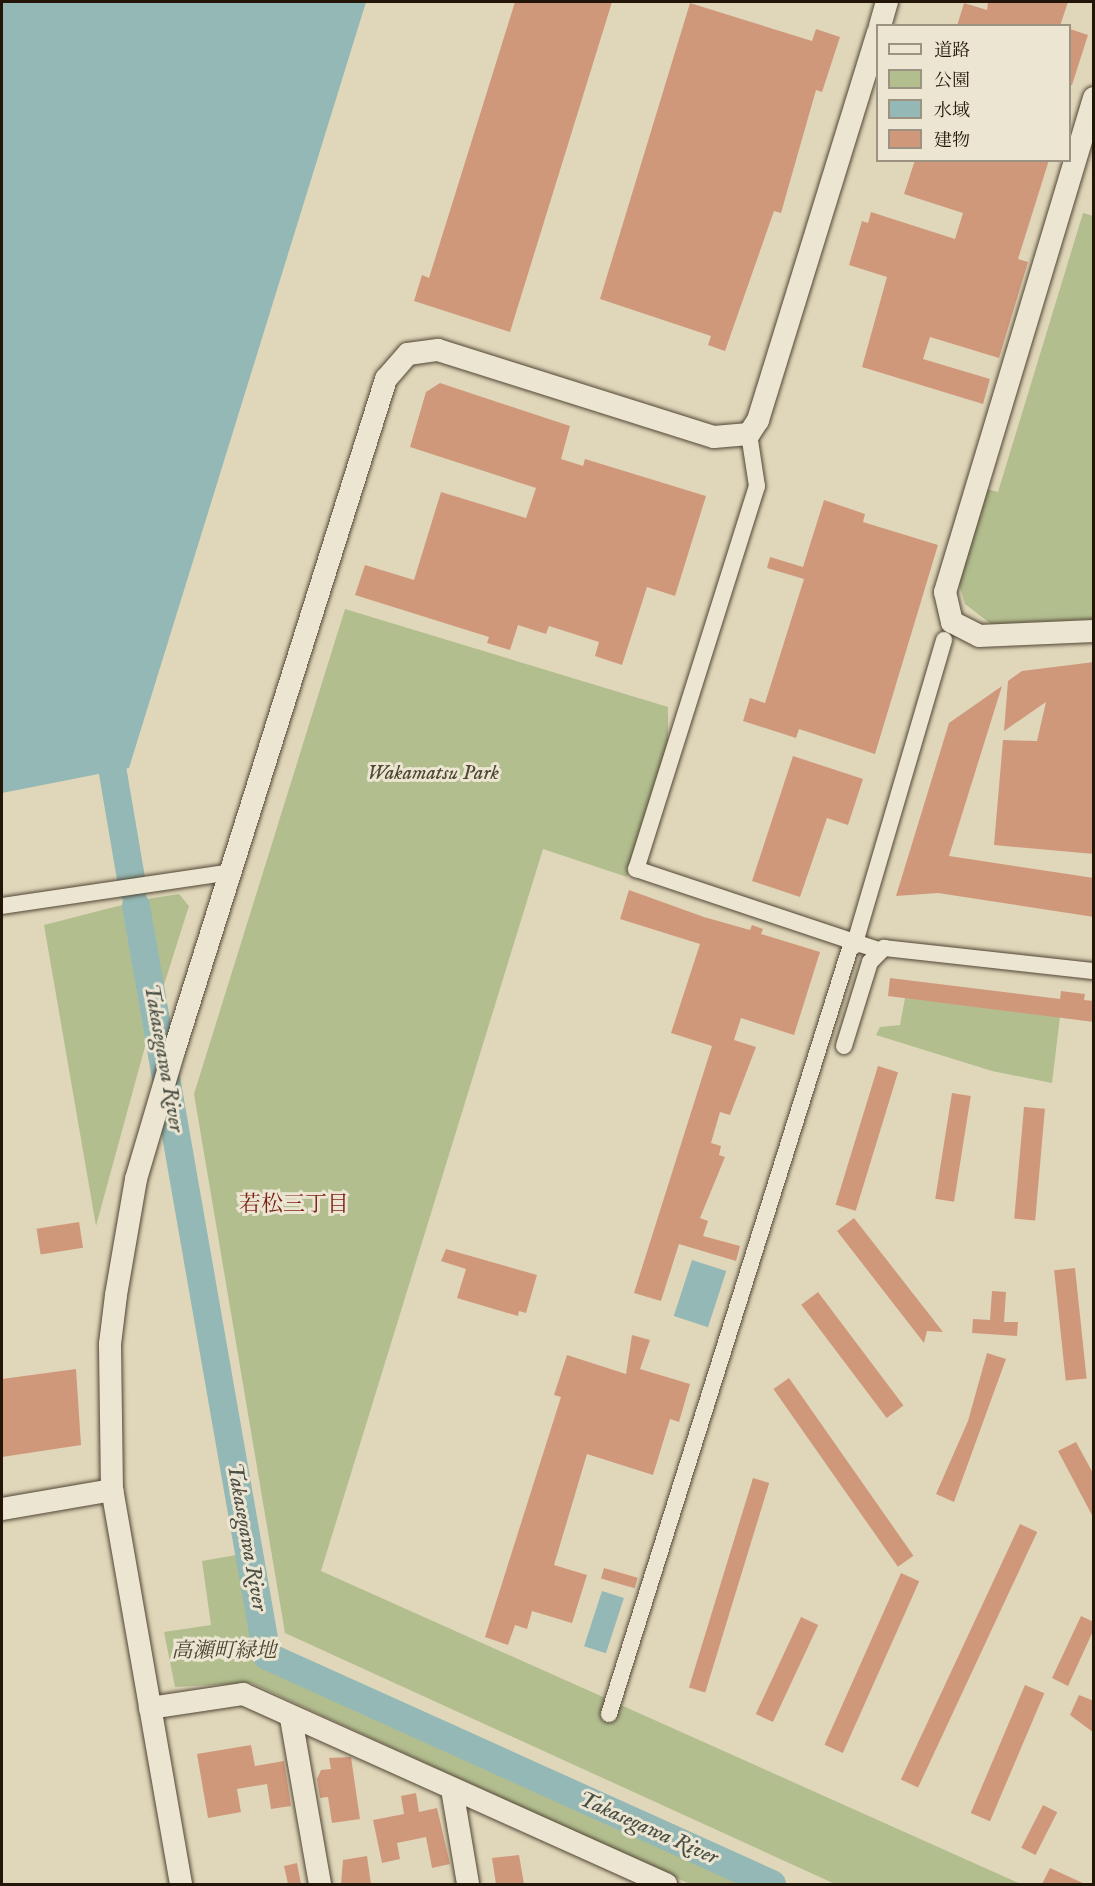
<!DOCTYPE html>
<meta charset="utf-8">
<style>
body{margin:0}
#map{position:relative;width:1095px;height:1886px;overflow:hidden;background:#e0d7ba;font-family:"IM FELL English","Noto Serif JP",serif}
div>[style]{position:absolute}
.green>*{inset:0;background:#b3be8f}
.water>*{inset:0;background:#94b8b5;transform-origin:0 0}
.river>*{height:28px;margin:-14px;padding:0 14px;transform-origin:14px;border-radius:14px;background:#94b8b5}
.building>*{inset:0;background:#d0987b;transform-origin:0 0}
.roads{filter:drop-shadow(0 0 2px #524635) drop-shadow(0 0 2px #524635)}
.street>*{height:16px;margin:-8px;padding:0 8px;transform-origin:8px;border-radius:8px;background:#ebe5d2}
.secondary>*{height:22px;margin:-11px;padding:0 11px;transform-origin:11px;border-radius:11px;background:#ebe5d2}
span{translate:-50% -50%;white-space:nowrap;text-align:center;line-height:1.15;-webkit-text-stroke:6px #ebe5d2;paint-order:stroke}
.park-label{font-size:21px;color:#4e4831;font-style:italic}
.water-label{font-size:22px;color:#4b4f45;font-style:italic}
.neighbourhood-label{font-size:22px;color:#7a1f14}
.frame{position:absolute;inset:0;border:3px solid #231609;pointer-events:none}
.legend{position:absolute;left:876px;top:24px;width:195px;height:138px;box-sizing:border-box;background:#ebe5d2;border:2px solid #9b9282;margin:0;padding:8px 10px;list-style:none;font-size:18px;color:#231609}
.legend li{display:flex;align-items:center;gap:12px;height:30px}
.legend b{width:30px;border:2px solid #9b9282}
</style>
<div id="map">
<div class="green">
<div style="clip-path:polygon(1083px 213px,1094px 216px,1093px 619px,991px 624px,965px 604px,958px 581px,983px 488px,998px 492px)"></div>
<div style="clip-path:polygon(345px 609px,668px 707px,668px 742px,627px 877px,543px 849px,321px 1571px,1021px 1884px,835px 1884px,285px 1633px,194px 1094px)"></div>
<div style="clip-path:polygon(179px 894px,189px 906px,163px 988px,147px 899px)"></div>
<div style="clip-path:polygon(122px 905px,146px 1043px,96px 1226px,44px 925px)"></div>
<div style="clip-path:polygon(905px 998px,1060px 1017px,1052px 1083px,992px 1071px,876px 1035px,880px 1027px,900px 1025px)"></div>
<div style="clip-path:polygon(236px 1555px,256px 1662px,747px 1884px,690px 1884px,251px 1683px,175px 1687px,164px 1632px,211px 1625px,202px 1561px)"></div>
</div>
<div class="water">
<div style="clip-path:polygon(2px 2px,366px 2px,129px 768px,2px 793px)"></div>
<div style="left:692px;top:1260px;width:36px;height:59px;rotate:18deg"></div>
<div style="left:602px;top:1591px;width:23px;height:58px;rotate:18deg"></div>
</div>
<div class="river">
<div style="left:107px;top:738px;width:154px;rotate:80.3deg"></div>
<div style="left:136px;top:906px;width:761px;rotate:80.09deg"></div>
<div style="left:267px;top:1656px;width:554px;rotate:24.3deg"></div>
</div>
<div class="building">
<div style="clip-path:polygon(515px 2px,612px 2px,510px 332px,414px 301px,422px 275px,429px 278px)"></div>
<div style="clip-path:polygon(988px 2px,1068px 2px,1060px 26px,957px 26px,964px 3px,987px 10px)"></div>
<div style="clip-path:polygon(690px 3px,812px 41px,816px 29px,840px 37px,822px 92px,816px 90px,781px 213px,774px 211px,725px 351px,708px 345px,711px 336px,600px 299px)"></div>
<div style="clip-path:polygon(1070px 29px,1088px 35px,1072px 85px,1070px 85px)"></div>
<div style="clip-path:polygon(915px 160px,1049px 160px,1018px 259px,1028px 262px,999px 358px,930px 337px,923px 359px,990px 379px,983px 404px,862px 367px,887px 277px,849px 265px,862px 221px,868px 223px,871px 212px,955px 239px,963px 213px,904px 194px)"></div>
<div style="clip-path:polygon(440px 383px,570px 426px,561px 459px,583px 466px,585px 459px,706px 496px,675px 596px,647px 587px,622px 665px,595px 656px,599px 642px,549px 626px,546px 634px,518px 625px,510px 650px,487px 643px,489px 637px,355px 595px,365px 565px,414px 580px,441px 492px,526px 518px,536px 488px,410px 447px,426px 392px)"></div>
<div style="clip-path:polygon(824px 500px,865px 514px,863px 522px,938px 545px,875px 754px,799px 729px,796px 738px,743px 721px,750px 698px,765px 703px,804px 579px,767px 568px,770px 557px,803px 567px)"></div>
<div style="clip-path:polygon(1094px 662px,1094px 854px,994px 845px,1003px 740px,1037px 741px,1046px 702px,1004px 731px,1008px 681px,1022px 671px)"></div>
<div style="clip-path:polygon(1002px 686px,949px 856px,1094px 878px,1094px 917px,938px 893px,896px 896px,949px 723px)"></div>
<div style="clip-path:polygon(793px 756px,863px 779px,848px 825px,827px 818px,800px 897px,752px 881px)"></div>
<div style="clip-path:polygon(629px 890px,704px 917px,750px 930px,752px 925px,763px 929px,761px 934px,820px 952px,794px 1035px,741px 1018px,734px 1040px,756px 1047px,730px 1115px,720px 1112px,711px 1143px,721px 1146px,719px 1155px,725px 1157px,700px 1218px,708px 1221px,703px 1236px,740px 1246px,736px 1261px,679px 1244px,661px 1301px,634px 1293px,712px 1046px,671px 1033px,700px 944px,620px 919px)"></div>
<div style="clip-path:polygon(890px 978px,1060px 999px,1061px 991px,1085px 994px,1084px 1000px,1094px 1001px,1094px 1022px,888px 996px)"></div>
<div style="left:878px;top:1066px;width:21px;height:145px;rotate:17deg"></div>
<div style="left:952px;top:1093px;width:19px;height:107px;rotate:9deg"></div>
<div style="left:1024px;top:1107px;width:21px;height:112px;rotate:5deg"></div>
<div style="clip-path:polygon(854px 1218px,943px 1332px,927px 1331px,924px 1343px,837px 1231px)"></div>
<div style="left:79px;top:1222px;width:26px;height:43px;rotate:81deg"></div>
<div style="clip-path:polygon(446px 1249px,537px 1275px,526px 1313px,519px 1311px,518px 1316px,457px 1298px,466px 1269px,441px 1261px)"></div>
<div style="left:1075px;top:1268px;width:111px;height:21px;rotate:84deg"></div>
<div style="clip-path:polygon(992px 1291px,1006px 1292px,1004px 1322px,1018px 1322px,1017px 1336px,972px 1333px,973px 1319px,990px 1320px)"></div>
<div style="left:818px;top:1292px;width:142px;height:21px;rotate:53deg"></div>
<div style="clip-path:polygon(632px 1335px,650px 1340px,640px 1369px,690px 1384px,679px 1422px,670px 1419px,653px 1475px,587px 1454px,554px 1565px,587px 1575px,572px 1623px,532px 1611px,527px 1629px,515px 1625px,508px 1645px,485px 1637px,561px 1397px,554px 1395px,567px 1355px,626px 1374px)"></div>
<div style="clip-path:polygon(987px 1353px,1006px 1359px,954px 1502px,936px 1494px,968px 1421px)"></div>
<div style="clip-path:polygon(76px 1369px,81px 1445px,2px 1457px,2px 1379px)"></div>
<div style="left:789px;top:1378px;width:217px;height:19px;rotate:55deg"></div>
<div style="clip-path:polygon(1076px 1442px,1094px 1475px,1094px 1519px,1058px 1451px)"></div>
<div style="left:753px;top:1478px;width:17px;height:219px;rotate:17deg"></div>
<div style="left:1020px;top:1524px;width:19px;height:282px;rotate:25deg"></div>
<div style="left:604px;top:1568px;width:35px;height:11px;rotate:16deg"></div>
<div style="left:901px;top:1573px;width:20px;height:188px;rotate:24deg"></div>
<div style="clip-path:polygon(1081px 1616px,1094px 1622px,1094px 1629px,1068px 1686px,1052px 1678px)"></div>
<div style="left:801px;top:1617px;width:19px;height:107px;rotate:25deg"></div>
<div style="left:1025px;top:1685px;width:21px;height:139px;rotate:23deg"></div>
<div style="clip-path:polygon(1079px 1695px,1094px 1701px,1094px 1733px,1070px 1715px)"></div>
<div style="clip-path:polygon(251px 1745px,255px 1766px,284px 1761px,291px 1806px,271px 1809px,267px 1784px,237px 1789px,241px 1812px,208px 1818px,197px 1754px)"></div>
<div style="clip-path:polygon(351px 1757px,360px 1819px,332px 1823px,328px 1797px,320px 1798px,317px 1779px,321px 1770px,331px 1769px,329px 1758px)"></div>
<div style="clip-path:polygon(416px 1793px,419px 1812px,437px 1808px,450px 1864px,432px 1868px,426px 1837px,397px 1843px,400px 1859px,382px 1863px,373px 1820px,404px 1814px,401px 1796px)"></div>
<div style="left:1043px;top:1805px;width:16px;height:48px;rotate:27deg"></div>
<div style="clip-path:polygon(519px 1855px,524px 1884px,496px 1884px,492px 1858px)"></div>
<div style="clip-path:polygon(367px 1856px,371px 1884px,341px 1884px,343px 1860px)"></div>
<div style="clip-path:polygon(297px 1863px,301px 1884px,288px 1884px,284px 1866px)"></div>
<div style="clip-path:polygon(1050px 1868px,1085px 1884px,1042px 1884px)"></div>
</div>
<div class="roads">
<div class="street">
<div style="left:749px;top:434px;width:53px;rotate:81.3deg"></div>
<div style="left:757px;top:486px;width:402px;rotate:107.5deg"></div>
<div style="left:636px;top:869px;width:255px;rotate:18.5deg"></div>
<div style="left:2px;top:906px;width:232px;rotate:-8.4deg"></div>
<div style="left:854px;top:946px;width:319px;rotate:-73.6deg"></div>
<div style="left:844px;top:1046px;width:88px;rotate:-72.8deg"></div>
<div style="left:870px;top:962px;width:20px;rotate:-45deg"></div>
<div style="left:884px;top:948px;width:211px;rotate:6.3deg"></div>
<div style="left:609px;top:1714px;width:806px;rotate:-72.53deg"></div>
</div>
<div class="secondary">
<div style="left:880px;top:26px;width:25px;rotate:-74deg"></div>
<div style="left:1094px;top:98px;width:516px;rotate:106.78deg"></div>
<div style="left:945px;top:592px;width:31px;rotate:77deg"></div>
<div style="left:952px;top:622px;width:30px;rotate:27deg"></div>
<div style="left:979px;top:636px;width:115px;rotate:-2.5deg"></div>
<div style="left:2px;top:1509px;width:112px;rotate:-9.8deg"></div>
<div style="left:150px;top:1708px;width:94px;rotate:-8.6deg"></div>
<div style="left:243px;top:1694px;width:464px;rotate:24.2deg"></div>
<div style="left:291px;top:1718px;width:169px;rotate:80.1deg"></div>
<div style="left:452px;top:1789px;width:96px;rotate:80.4deg"></div>
<div style="left:181px;top:1884px;width:400px;rotate:-99.9deg"></div>
<div style="left:112px;top:1490px;width:146px;rotate:-90.8deg"></div>
<div style="left:110px;top:1344px;width:49px;rotate:-83deg"></div>
<div style="left:116px;top:1295px;width:118px;rotate:-80.2deg"></div>
<div style="left:136px;top:1179px;width:134px;rotate:-73.5deg"></div>
<div style="left:174px;top:1051px;width:705px;rotate:-72.49deg"></div>
<div style="left:386px;top:379px;width:33px;rotate:-49deg"></div>
<div style="left:408px;top:354px;width:30px;rotate:-8deg"></div>
<div style="left:438px;top:350px;width:289px;rotate:17.5deg"></div>
<div style="left:714px;top:437px;width:35px;rotate:-5deg"></div>
<div style="left:749px;top:434px;width:17px;rotate:-57deg"></div>
<div style="left:758px;top:420px;width:405px;rotate:-72.8deg"></div>
</div>
</div>
<div class="park-label">
<span style="left:433px;top:774px">Wakamatsu Park</span>
<span style="left:224px;top:1652px">高瀬町緑地</span>
</div>
<div class="water-label">
<span style="left:163px;top:1058px;rotate:80deg">Takasegawa River</span>
<span style="left:246px;top:1537px;rotate:80deg">Takasegawa River</span>
<span style="left:648px;top:1829px;rotate:24deg">Takasegawa River</span>
</div>
<div class="neighbourhood-label">
<span style="left:294px;top:1206px">若松三丁目</span>
</div>
<div class="frame"></div>
<ul class="legend">
<li><b style="height:8px;background:#ebe5d2"></b>道路</li>
<li><b style="height:16px;background:#b3be8f"></b>公園</li>
<li><b style="height:16px;background:#94b8b5"></b>水域</li>
<li><b style="height:16px;background:#d0987b"></b>建物</li>
</ul>
</div>
